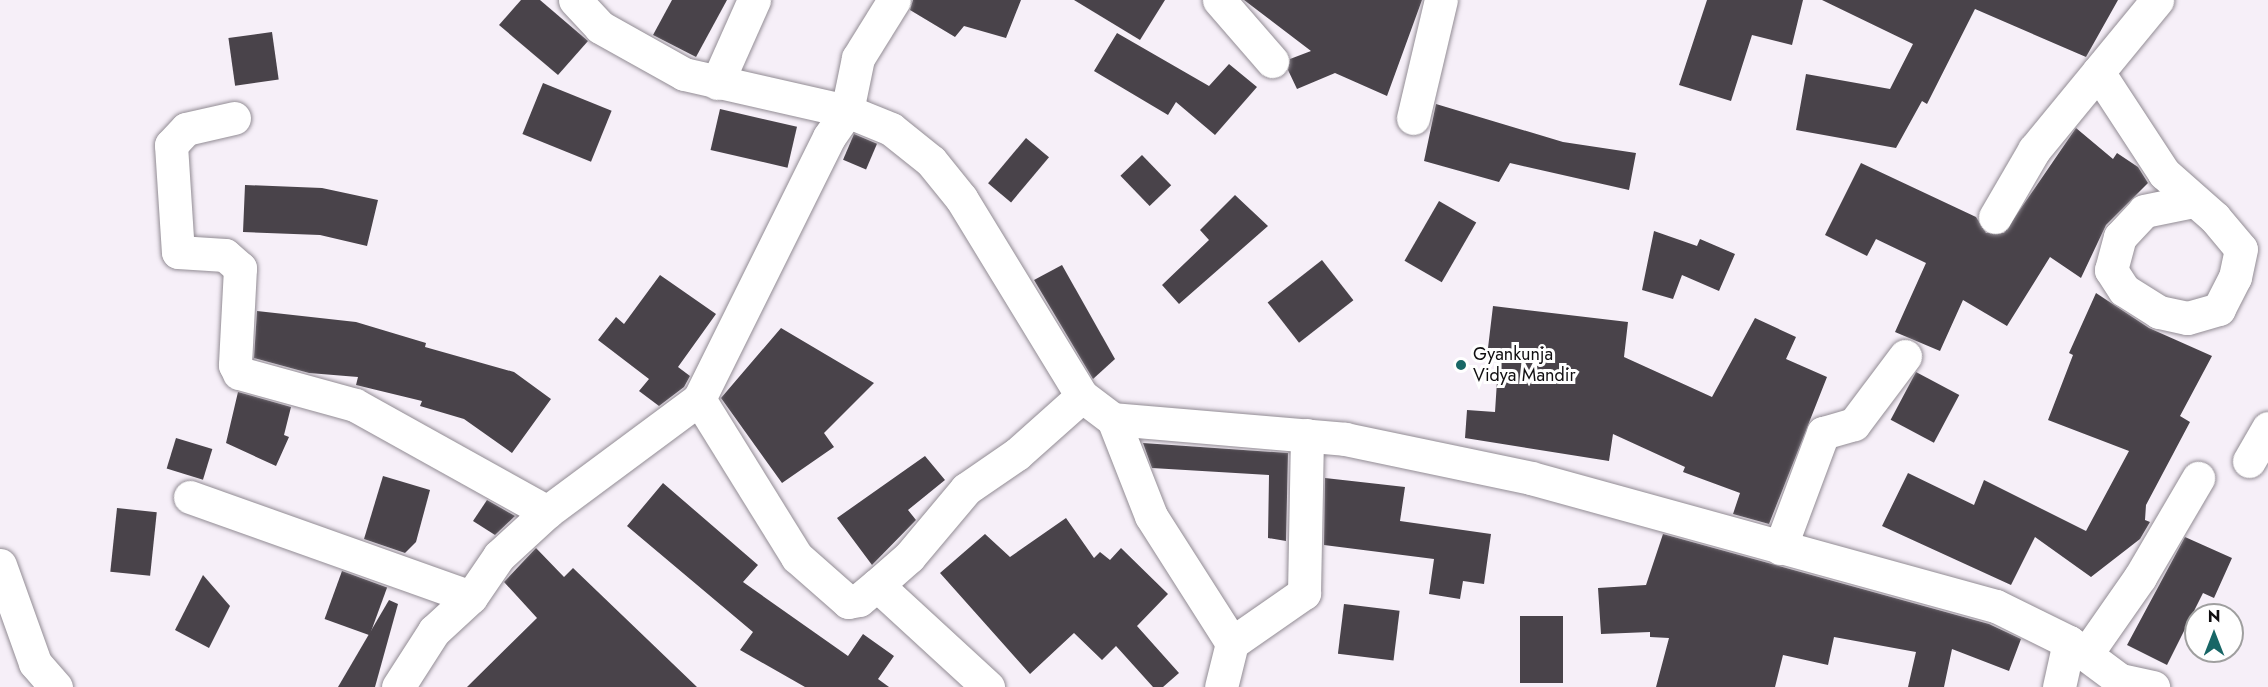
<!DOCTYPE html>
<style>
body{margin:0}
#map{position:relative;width:2268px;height:687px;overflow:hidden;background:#f6eff8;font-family:Jost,sans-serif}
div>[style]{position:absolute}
.building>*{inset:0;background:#49434a;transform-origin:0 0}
.roads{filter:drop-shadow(0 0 2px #928c94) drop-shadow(0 0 2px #928c94)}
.minor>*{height:33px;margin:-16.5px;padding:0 16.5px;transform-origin:16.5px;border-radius:16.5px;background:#fff}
.dots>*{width:16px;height:16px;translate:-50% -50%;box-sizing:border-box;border:3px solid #fff;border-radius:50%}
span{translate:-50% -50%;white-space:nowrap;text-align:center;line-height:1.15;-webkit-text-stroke:6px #fff;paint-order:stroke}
.poi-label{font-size:18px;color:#100e10}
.left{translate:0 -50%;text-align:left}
.north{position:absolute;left:2184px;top:603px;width:60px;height:60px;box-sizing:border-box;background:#fff;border:2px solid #9f9f9f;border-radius:50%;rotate:0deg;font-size:16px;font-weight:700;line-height:24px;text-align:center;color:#100e10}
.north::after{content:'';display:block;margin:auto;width:21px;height:27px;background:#186666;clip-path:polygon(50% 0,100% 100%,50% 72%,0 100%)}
</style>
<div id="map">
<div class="building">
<div style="clip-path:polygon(521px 0,540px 0,588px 41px,558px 75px,499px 25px)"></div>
<div style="clip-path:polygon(672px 0,727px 0,696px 57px,653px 35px)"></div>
<div style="clip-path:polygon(913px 0,1021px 0,1006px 38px,964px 26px,955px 37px,910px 10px)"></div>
<div style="clip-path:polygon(1074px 0,1165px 0,1140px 40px)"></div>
<div style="clip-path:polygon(1244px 0,1422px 0,1387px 96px,1335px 73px,1297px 89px,1288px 70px,1290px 59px,1311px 51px)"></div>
<div style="clip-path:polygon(1707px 0,1803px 0,1792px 45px,1752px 35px,1731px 101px,1679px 85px)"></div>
<div style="clip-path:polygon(1822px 0,2118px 0,2086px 57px,1975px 9px,1927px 104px,1922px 101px,1896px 148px,1796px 130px,1806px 74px,1890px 89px,1913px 44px)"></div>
<div style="left:272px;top:32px;width:48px;height:44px;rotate:82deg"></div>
<div style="clip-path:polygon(1117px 33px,1209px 86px,1229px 64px,1257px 87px,1215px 135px,1176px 102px,1168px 115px,1094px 71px)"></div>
<div style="left:543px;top:83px;width:74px;height:55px;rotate:22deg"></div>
<div style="clip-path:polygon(1436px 104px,1563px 142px,1636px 153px,1629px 190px,1510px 163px,1499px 182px,1424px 161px)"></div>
<div style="left:720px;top:109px;width:79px;height:42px;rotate:13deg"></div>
<div style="clip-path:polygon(2076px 128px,2113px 159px,2117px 153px,2138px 167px,2148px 183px,2106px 225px,2081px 278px,2050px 257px,2007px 326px,1963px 300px,1940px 351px,1895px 332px,1926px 263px,1876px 239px,1867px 256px,1825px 235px,1861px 163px,1976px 217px,1986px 233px,2004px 233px)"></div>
<div style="left:854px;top:134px;width:25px;height:28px;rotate:23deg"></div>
<div style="left:1026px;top:138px;width:30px;height:59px;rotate:40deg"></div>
<div style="left:1142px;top:155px;width:42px;height:30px;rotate:46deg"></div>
<div style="clip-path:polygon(245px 185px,322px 188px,378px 200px,367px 246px,320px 235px,243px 232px)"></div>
<div style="clip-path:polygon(1235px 195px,1268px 226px,1179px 304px,1162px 285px,1209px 240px,1200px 230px)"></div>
<div style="left:1439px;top:201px;width:43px;height:69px;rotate:30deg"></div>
<div style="clip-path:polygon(1654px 231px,1697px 246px,1700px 239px,1735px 254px,1719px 291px,1682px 275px,1673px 299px,1642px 290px)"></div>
<div style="left:1322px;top:260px;width:51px;height:69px;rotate:52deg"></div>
<div style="clip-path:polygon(1062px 265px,1115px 359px,1093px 379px,1034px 280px)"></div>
<div style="clip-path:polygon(660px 275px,716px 314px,678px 367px,690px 376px,684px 387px,659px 406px,639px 391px,649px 379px,598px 340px,616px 317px,624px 324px)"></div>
<div style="clip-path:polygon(2096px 293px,2149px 328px,2212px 356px,2180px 416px,2190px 422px,2146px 505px,2145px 520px,2150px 522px,2140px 539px,2091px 577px,2035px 537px,2011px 585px,1882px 526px,1908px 473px,1974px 505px,1984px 480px,2086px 531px,2129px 451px,2048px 420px,2073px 355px,2069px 353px)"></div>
<div style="clip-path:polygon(1493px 306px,1628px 322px,1624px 357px,1712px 397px,1755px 318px,1796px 337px,1786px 359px,1827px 377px,1769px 524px,1733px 514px,1740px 493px,1683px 472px,1685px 467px,1613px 434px,1609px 461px,1465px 438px,1467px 410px,1495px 412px,1499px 350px,1488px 348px)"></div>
<div style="clip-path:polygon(257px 311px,356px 322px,426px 343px,425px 347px,514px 372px,551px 399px,512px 453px,464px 419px,420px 406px,422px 401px,356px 385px,358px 377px,309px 373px,254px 358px)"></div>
<div style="clip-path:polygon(781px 328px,874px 383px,824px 433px,834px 447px,782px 483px,721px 398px)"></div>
<div style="left:1916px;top:372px;width:49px;height:54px;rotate:28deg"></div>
<div style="clip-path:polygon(238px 392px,291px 407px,284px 435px,289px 437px,276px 466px,226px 443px)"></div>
<div style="left:176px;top:438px;width:38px;height:32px;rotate:17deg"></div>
<div style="clip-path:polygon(1143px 443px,1288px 453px,1286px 541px,1268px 538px,1269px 475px,1152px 468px)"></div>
<div style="clip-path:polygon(925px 456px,945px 480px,908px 510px,916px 520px,872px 565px,837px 518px)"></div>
<div style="clip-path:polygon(383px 476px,430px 490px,416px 542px,405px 553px,364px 539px)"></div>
<div style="clip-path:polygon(1325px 478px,1405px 487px,1400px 521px,1491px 534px,1484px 584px,1463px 581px,1460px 599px,1429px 594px,1434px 559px,1324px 545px)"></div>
<div style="clip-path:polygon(663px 483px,758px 565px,743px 582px,848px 656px,863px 634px,894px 656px,878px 679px,889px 687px,805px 687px,740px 650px,753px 632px,627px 526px)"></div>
<div style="clip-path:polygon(487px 500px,515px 516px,495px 535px,473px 521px)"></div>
<div style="left:117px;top:508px;width:40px;height:64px;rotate:6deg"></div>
<div style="clip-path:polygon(1066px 518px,1094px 558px,1100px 552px,1110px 560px,1121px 548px,1168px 594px,1137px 626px,1179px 673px,1163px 687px,1153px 687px,1116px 646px,1102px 660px,1074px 633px,1030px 674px,940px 573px,985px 534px,1010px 557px)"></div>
<div style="clip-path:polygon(1663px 534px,1989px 624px,2021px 639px,2009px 671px,1952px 649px,1944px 687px,1908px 687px,1916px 652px,1834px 637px,1828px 665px,1783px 655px,1775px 687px,1656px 687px,1669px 638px,1650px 637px,1650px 632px,1601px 634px,1598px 588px,1646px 585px)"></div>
<div style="clip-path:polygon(2185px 537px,2232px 558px,2214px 598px,2203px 593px,2167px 665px,2127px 645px)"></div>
<div style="clip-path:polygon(536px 548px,564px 577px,573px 568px,697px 687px,467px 687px,537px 618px,504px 582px)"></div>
<div style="left:342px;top:571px;width:48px;height:51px;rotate:20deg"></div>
<div style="clip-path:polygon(203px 575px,230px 606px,209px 648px,175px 630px)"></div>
<div style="clip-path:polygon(389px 600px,398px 604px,375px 687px,338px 687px)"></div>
<div style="left:1344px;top:604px;width:56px;height:50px;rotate:7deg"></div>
<div style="left:1520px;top:616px;width:43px;height:67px"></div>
</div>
<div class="roads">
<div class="minor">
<div style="left:575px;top:0;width:37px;rotate:47deg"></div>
<div style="left:600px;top:27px;width:96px;rotate:29.2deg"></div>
<div style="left:684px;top:74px;width:167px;rotate:12.8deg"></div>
<div style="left:847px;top:111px;width:48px;rotate:22.2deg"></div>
<div style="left:891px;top:129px;width:51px;rotate:38.7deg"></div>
<div style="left:931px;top:161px;width:48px;rotate:51deg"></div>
<div style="left:961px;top:198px;width:232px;rotate:58.6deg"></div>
<div style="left:1082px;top:396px;width:39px;rotate:37deg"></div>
<div style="left:1113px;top:419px;width:233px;rotate:4.9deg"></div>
<div style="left:1345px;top:439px;width:190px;rotate:11.8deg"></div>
<div style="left:1531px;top:478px;width:482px;rotate:15.4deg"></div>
<div style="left:1996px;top:606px;width:81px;rotate:26.3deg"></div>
<div style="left:2069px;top:642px;width:64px;rotate:36.7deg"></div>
<div style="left:2120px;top:680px;width:34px;rotate:12deg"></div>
<div style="left:1219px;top:0;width:81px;rotate:49deg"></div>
<div style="left:2098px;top:72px;width:121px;rotate:56.8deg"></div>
<div style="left:2164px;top:173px;width:68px;rotate:41.4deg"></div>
<div style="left:2215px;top:218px;width:40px;rotate:50deg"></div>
<div style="left:2241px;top:249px;width:29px;rotate:102deg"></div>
<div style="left:2235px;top:277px;width:36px;rotate:117deg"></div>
<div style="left:2219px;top:309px;width:33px;rotate:164deg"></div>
<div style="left:2187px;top:318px;width:29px;rotate:-168deg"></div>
<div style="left:2159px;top:312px;width:41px;rotate:-147.8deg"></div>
<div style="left:2124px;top:290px;width:24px;rotate:-123deg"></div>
<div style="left:2111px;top:270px;width:34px;rotate:-75deg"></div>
<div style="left:2120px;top:237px;width:35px;rotate:-47deg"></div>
<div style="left:2144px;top:211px;width:50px;rotate:-11.5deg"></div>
<div style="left:717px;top:83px;width:91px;rotate:-66deg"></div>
<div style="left:234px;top:118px;width:49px;rotate:167.1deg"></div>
<div style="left:186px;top:129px;width:22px;rotate:133deg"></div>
<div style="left:171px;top:145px;width:107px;rotate:86.3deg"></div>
<div style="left:178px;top:252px;width:47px;rotate:3.7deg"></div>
<div style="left:225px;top:255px;width:20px;rotate:41deg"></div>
<div style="left:240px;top:268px;width:97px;rotate:93deg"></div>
<div style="left:235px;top:365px;width:9px;rotate:63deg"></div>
<div style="left:239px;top:373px;width:120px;rotate:15.4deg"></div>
<div style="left:355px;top:405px;width:220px;rotate:29.1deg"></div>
<div style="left:1413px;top:118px;width:121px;rotate:-76.7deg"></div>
<div style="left:1995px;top:217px;width:78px;rotate:-59.8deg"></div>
<div style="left:2034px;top:150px;width:194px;rotate:-50.6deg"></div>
<div style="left:699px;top:399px;width:186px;rotate:58.2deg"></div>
<div style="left:797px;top:557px;width:68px;rotate:41.4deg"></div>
<div style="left:848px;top:602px;width:11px;rotate:-10deg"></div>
<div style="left:859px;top:600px;width:23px;rotate:-40deg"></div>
<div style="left:877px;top:585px;width:151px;rotate:42.6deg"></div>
<div style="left:1113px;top:419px;width:104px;rotate:68.6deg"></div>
<div style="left:1151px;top:516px;width:151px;rotate:57.5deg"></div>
<div style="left:1232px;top:643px;width:45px;rotate:104deg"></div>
<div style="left:2249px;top:461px;width:38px;rotate:-60deg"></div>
<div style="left:190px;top:497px;width:298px;rotate:19.6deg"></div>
<div style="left:1780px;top:548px;width:123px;rotate:-69.5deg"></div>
<div style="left:1823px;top:433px;width:32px;rotate:-16deg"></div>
<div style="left:1854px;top:424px;width:85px;rotate:-53.1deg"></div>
<div style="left:0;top:565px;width:104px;rotate:70.3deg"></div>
<div style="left:35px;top:663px;width:32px;rotate:49deg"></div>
<div style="left:877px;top:585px;width:43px;rotate:-41.2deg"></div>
<div style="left:909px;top:557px;width:89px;rotate:-50deg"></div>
<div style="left:966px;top:489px;width:62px;rotate:-34.5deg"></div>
<div style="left:1017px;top:454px;width:87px;rotate:-41.7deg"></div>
<div style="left:1232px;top:643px;width:88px;rotate:-34.8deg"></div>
<div style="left:1304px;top:593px;width:158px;rotate:-88.9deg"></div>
<div style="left:2087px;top:653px;width:93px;rotate:-55.1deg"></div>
<div style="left:2140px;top:577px;width:115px;rotate:-59.6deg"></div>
<div style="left:398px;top:687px;width:67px;rotate:-57.3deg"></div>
<div style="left:434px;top:631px;width:50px;rotate:-42.6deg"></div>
<div style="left:471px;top:597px;width:50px;rotate:-55.7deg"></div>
<div style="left:499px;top:556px;width:65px;rotate:-42.5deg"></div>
<div style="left:547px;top:512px;width:189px;rotate:-36.6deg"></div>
<div style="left:699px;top:399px;width:292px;rotate:-63.6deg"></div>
<div style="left:829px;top:137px;width:32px;rotate:-55deg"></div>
<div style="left:847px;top:111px;width:54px;rotate:-78.3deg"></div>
<div style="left:858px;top:58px;width:68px;rotate:-58.2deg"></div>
<div style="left:2059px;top:687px;width:46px;rotate:-77.5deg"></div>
</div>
</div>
<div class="dots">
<div style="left:1461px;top:365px;background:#186666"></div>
</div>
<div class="poi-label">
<span class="left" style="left:1473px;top:365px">Gyankunja<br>Vidya Mandir</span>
</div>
<div class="north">N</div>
</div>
